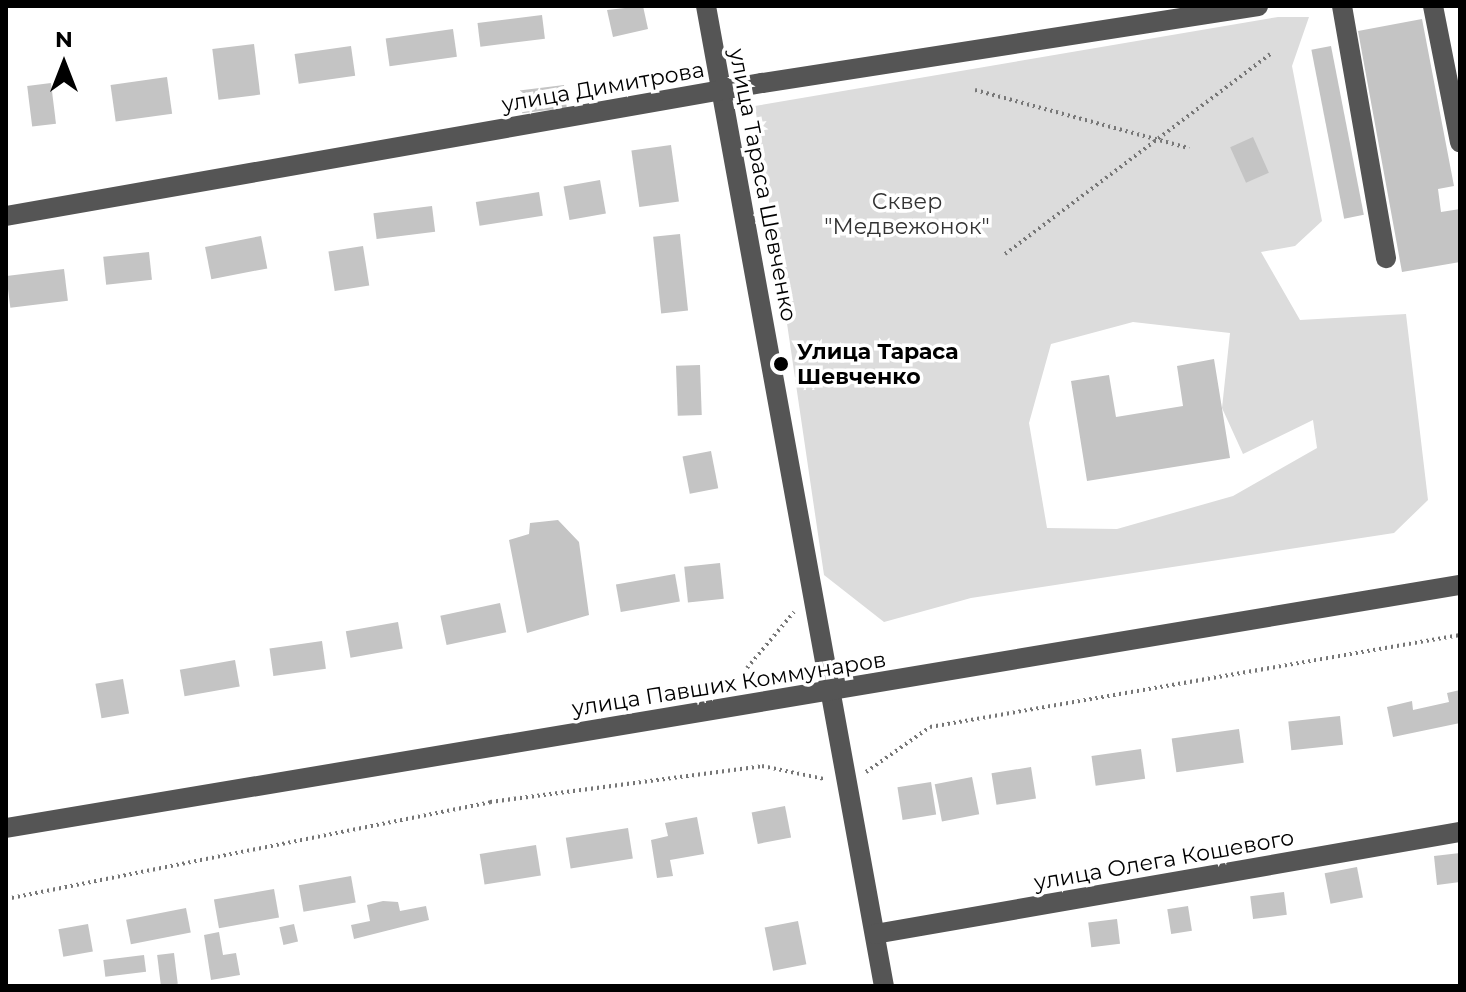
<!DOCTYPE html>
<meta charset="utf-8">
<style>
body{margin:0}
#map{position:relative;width:1466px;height:992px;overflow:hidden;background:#fff;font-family:Montserrat,sans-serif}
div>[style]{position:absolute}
.green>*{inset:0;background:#dcdcdc}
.building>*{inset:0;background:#c4c4c4;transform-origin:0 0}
.path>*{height:4px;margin-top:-2px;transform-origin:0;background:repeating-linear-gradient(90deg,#777 0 2px,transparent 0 6px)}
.minor>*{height:20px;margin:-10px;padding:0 10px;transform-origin:10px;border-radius:10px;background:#555}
.dots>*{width:22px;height:22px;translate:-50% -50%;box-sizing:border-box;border:4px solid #fff;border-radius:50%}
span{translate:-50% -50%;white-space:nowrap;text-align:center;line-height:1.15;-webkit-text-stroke:7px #fff;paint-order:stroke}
.street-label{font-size:22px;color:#000}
.park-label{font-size:22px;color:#333}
.poi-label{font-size:22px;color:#000;font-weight:700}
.left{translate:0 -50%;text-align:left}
.frame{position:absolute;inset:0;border:8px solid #000;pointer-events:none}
.north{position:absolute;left:24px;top:24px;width:80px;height:80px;-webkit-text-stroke:6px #fff;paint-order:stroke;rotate:0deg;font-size:22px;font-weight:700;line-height:32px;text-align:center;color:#000}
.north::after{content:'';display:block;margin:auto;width:28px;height:36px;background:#000;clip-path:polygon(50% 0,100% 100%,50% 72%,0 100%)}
</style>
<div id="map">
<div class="green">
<div style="clip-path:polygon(evenodd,1278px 17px,1309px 17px,1292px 66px,1322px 221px,1295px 246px,1261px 252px,1300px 320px,1406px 314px,1428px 500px,1394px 533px,971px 598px,884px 622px,824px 575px,755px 106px,1278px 17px,1133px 322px,1230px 333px,1222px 408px,1243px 454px,1313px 420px,1317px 448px,1233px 496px,1117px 529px,1047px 528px,1029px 423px,1051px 344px,1133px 322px)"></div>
</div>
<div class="building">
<div style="clip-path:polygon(643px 6px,648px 29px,613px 37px,607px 10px)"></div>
<div style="left:542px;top:15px;width:24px;height:65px;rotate:83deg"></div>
<div style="clip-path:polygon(1422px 19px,1454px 186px,1438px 189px,1441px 212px,1460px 209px,1460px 262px,1402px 272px,1358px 31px)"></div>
<div style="left:453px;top:29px;width:28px;height:68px;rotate:82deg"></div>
<div style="left:254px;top:44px;width:51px;height:42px;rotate:83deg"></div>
<div style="left:351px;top:46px;width:30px;height:57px;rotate:82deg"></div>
<div style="left:1331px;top:46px;width:172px;height:20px;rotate:79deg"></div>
<div style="left:167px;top:77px;width:37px;height:57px;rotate:82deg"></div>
<div style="left:51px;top:83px;width:41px;height:24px;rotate:83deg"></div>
<div style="left:564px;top:85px;width:23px;height:45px;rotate:83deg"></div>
<div style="left:1253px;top:137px;width:39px;height:25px;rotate:66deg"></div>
<div style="left:671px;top:145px;width:57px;height:40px;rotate:82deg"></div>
<div style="left:600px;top:180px;width:34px;height:37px;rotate:80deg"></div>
<div style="left:539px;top:192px;width:24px;height:64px;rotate:81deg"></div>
<div style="left:432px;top:206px;width:26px;height:59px;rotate:83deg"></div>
<div style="left:680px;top:234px;width:77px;height:27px;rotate:84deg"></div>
<div style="left:261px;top:236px;width:33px;height:57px;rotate:79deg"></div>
<div style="left:363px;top:246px;width:40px;height:35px;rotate:81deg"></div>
<div style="left:149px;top:252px;width:28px;height:46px;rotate:84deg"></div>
<div style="left:64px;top:269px;width:32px;height:58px;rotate:83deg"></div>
<div style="clip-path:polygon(1214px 359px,1230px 458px,1087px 481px,1071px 381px,1109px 375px,1116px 417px,1183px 406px,1177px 366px)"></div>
<div style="left:700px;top:365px;width:50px;height:24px;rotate:88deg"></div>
<div style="left:711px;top:451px;width:38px;height:29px;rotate:79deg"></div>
<div style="clip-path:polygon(558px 520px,579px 542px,589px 615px,527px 633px,509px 540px,529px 534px,530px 523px)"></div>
<div style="left:720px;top:563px;width:36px;height:36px;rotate:84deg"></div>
<div style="left:675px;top:574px;width:28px;height:60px;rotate:80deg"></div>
<div style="left:500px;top:603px;width:30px;height:61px;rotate:78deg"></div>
<div style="left:398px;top:622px;width:27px;height:53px;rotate:80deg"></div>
<div style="left:322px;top:641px;width:28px;height:53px;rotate:82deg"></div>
<div style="left:235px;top:660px;width:27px;height:56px;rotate:80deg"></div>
<div style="left:123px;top:679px;width:35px;height:28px;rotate:80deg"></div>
<div style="clip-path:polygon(1460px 690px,1460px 723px,1393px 737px,1387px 707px,1412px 701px,1413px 710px,1449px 702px,1447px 693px)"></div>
<div style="left:1340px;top:716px;width:29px;height:52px;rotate:84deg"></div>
<div style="left:1239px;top:729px;width:34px;height:68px;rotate:82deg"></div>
<div style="left:1141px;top:749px;width:30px;height:50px;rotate:82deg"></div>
<div style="left:1031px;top:767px;width:32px;height:40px;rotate:81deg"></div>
<div style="left:972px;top:777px;width:38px;height:38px;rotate:79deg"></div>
<div style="left:931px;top:782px;width:33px;height:34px;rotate:81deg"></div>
<div style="left:785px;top:806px;width:32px;height:34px;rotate:79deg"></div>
<div style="clip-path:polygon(697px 817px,704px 854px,670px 860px,673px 876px,657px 878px,651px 840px,668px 836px,665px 823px)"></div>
<div style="left:628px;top:828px;width:31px;height:63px;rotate:81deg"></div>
<div style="left:536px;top:845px;width:31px;height:57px;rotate:81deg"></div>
<div style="clip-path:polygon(1460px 853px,1460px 882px,1437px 885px,1434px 856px)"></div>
<div style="left:1357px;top:867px;width:31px;height:33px;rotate:79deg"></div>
<div style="left:351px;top:876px;width:27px;height:53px;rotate:80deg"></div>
<div style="left:274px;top:889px;width:29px;height:61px;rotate:80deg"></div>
<div style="left:1284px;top:892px;width:23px;height:34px;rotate:83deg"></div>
<div style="clip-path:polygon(383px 901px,398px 902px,400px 911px,426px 906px,429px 920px,354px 939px,351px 925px,370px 921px,367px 905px)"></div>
<div style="left:1188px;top:906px;width:25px;height:21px;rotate:81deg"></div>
<div style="left:186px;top:908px;width:25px;height:61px;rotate:79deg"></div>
<div style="left:1117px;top:919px;width:25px;height:29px;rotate:83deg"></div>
<div style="left:798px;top:921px;width:44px;height:34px;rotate:79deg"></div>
<div style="left:88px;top:924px;width:28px;height:30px;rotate:80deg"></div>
<div style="left:294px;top:924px;width:18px;height:15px;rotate:77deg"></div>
<div style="clip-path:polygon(219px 932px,223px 955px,236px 953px,240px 975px,211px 980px,204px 935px)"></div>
<div style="left:174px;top:953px;width:31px;height:17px;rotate:83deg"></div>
<div style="left:144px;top:955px;width:17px;height:41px;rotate:83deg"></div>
</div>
<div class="path">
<div style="left:975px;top:90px;width:222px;rotate:15.2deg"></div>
<div style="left:1005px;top:254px;width:332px;rotate:-37deg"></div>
<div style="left:747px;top:668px;width:73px;rotate:-50deg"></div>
<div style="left:866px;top:772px;width:78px;rotate:-35.1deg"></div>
<div style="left:930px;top:727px;width:538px;rotate:-9.85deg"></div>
<div style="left:6px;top:899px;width:494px;rotate:-11.3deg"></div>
<div style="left:490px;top:802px;width:274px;rotate:-7.5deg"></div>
<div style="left:762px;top:766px;width:63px;rotate:11.8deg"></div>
</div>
<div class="minor">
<div style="left:706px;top:6px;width:996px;rotate:79.71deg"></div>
<div style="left:1342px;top:6px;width:256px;rotate:80.1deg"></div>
<div style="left:1433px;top:6px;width:139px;rotate:78.8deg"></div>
<div style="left:6px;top:216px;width:768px;rotate:-9.98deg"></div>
<div style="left:762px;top:83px;width:502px;rotate:-8.82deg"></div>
<div style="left:6px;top:828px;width:1474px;rotate:-9.49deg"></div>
<div style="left:875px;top:934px;width:594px;rotate:-9.89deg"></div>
</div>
<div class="dots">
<div style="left:781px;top:364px;background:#000"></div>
</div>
<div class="street-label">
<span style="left:603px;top:87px;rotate:-10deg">улица Димитрова</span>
<span style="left:763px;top:185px;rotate:79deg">улица Тараса Шевченко</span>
<span style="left:729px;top:684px;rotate:-9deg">улица Павших Коммунаров</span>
<span style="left:1164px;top:860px;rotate:-10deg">улица Олега Кошевого</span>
</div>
<div class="park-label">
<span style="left:907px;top:214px">Сквер<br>"Медвежонок"</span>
</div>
<div class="poi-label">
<span class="left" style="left:797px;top:364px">Улица Тараса<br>Шевченко</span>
</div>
<div class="frame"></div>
<div class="north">N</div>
</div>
